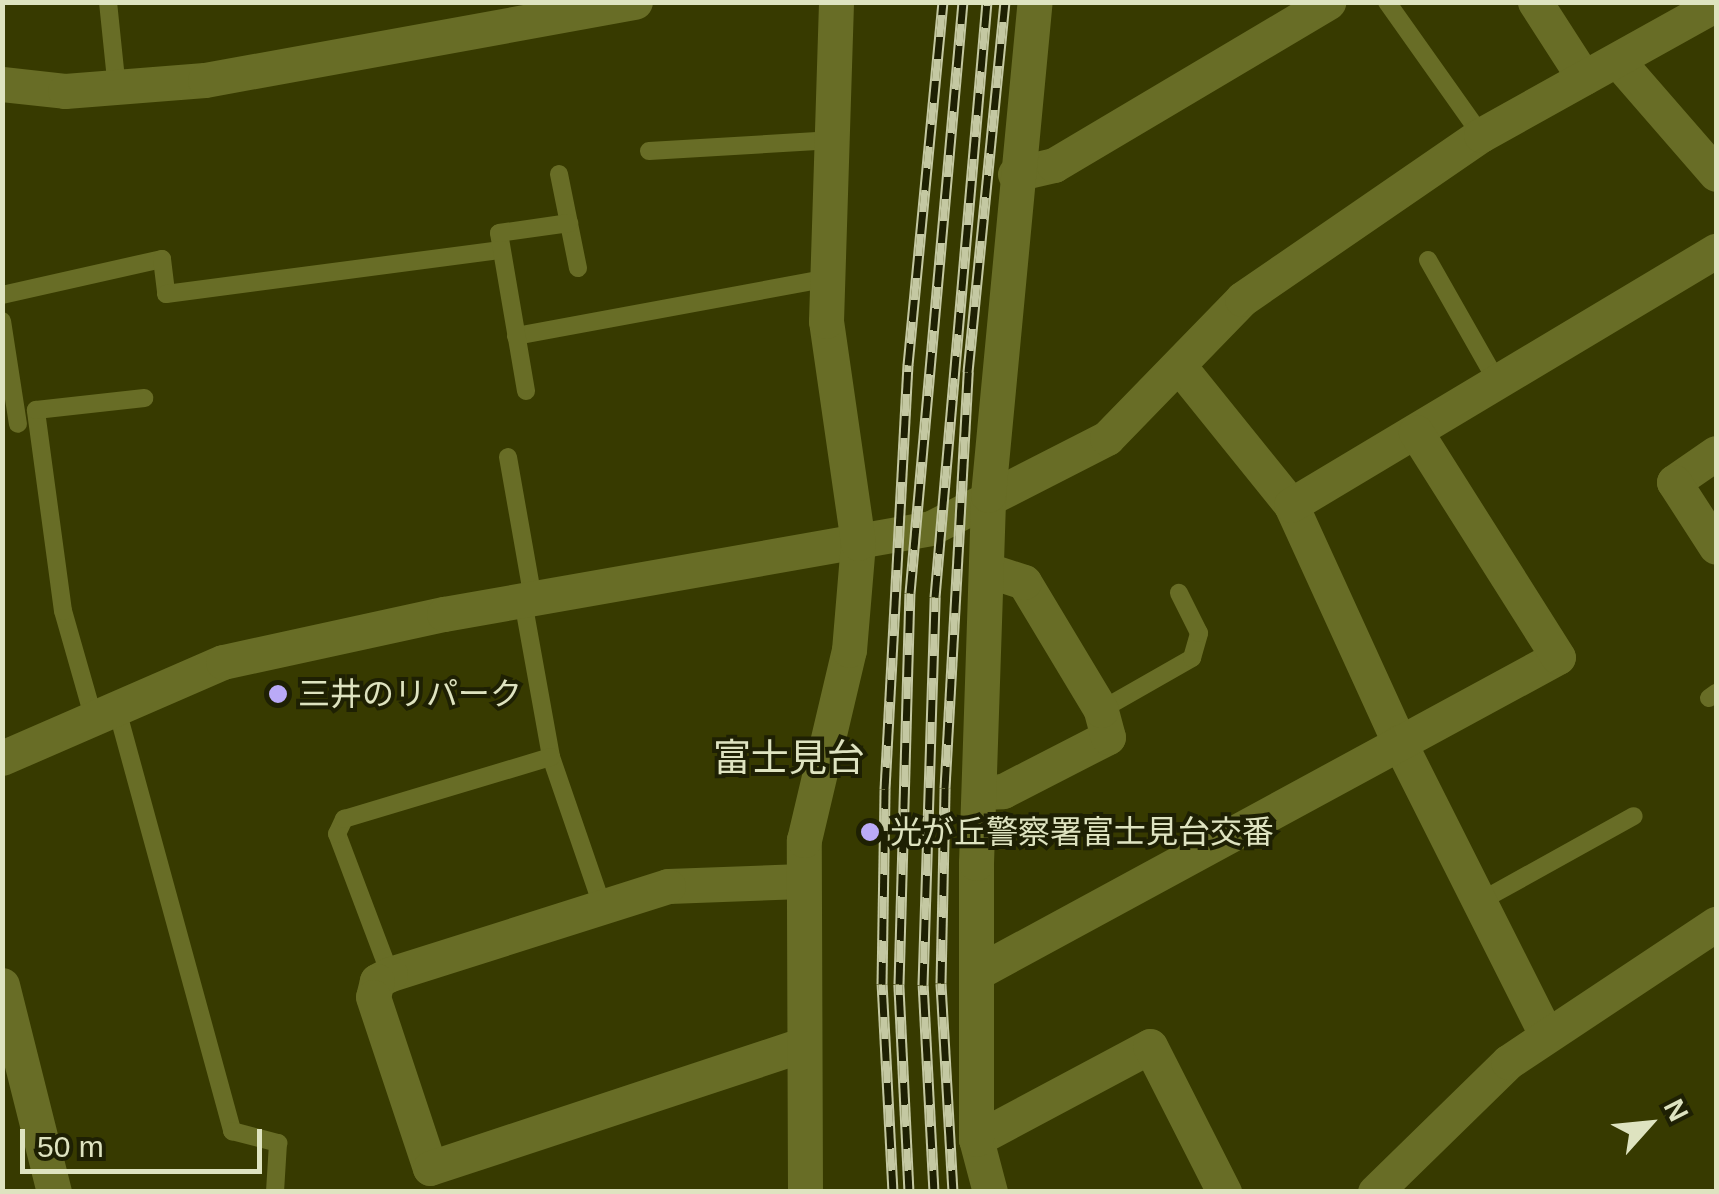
<!DOCTYPE html>
<meta charset="utf-8">
<style>
body{margin:0}
#map{position:relative;width:1719px;height:1194px;overflow:hidden;background:#373a00;font-family:Arial,"Noto Sans JP",sans-serif}
div>[style]{position:absolute}
.lane>*{height:18px;margin:-9px;padding:0 9px;transform-origin:9px;border-radius:9px;background:#686d26}
.street>*{height:35px;margin:-17.5px;padding:0 17.5px;transform-origin:17.5px;border-radius:17.5px;background:#686d26}
.rail>*{height:11px;margin-top:-5.5px;transform-origin:0;background:repeating-linear-gradient(90deg,#1e2003 0 22px,#c4c8a2 0 44px);box-sizing:border-box;border-block:2px solid #c4c8a2}
.dots>*{width:28px;height:28px;translate:-50% -50%;box-sizing:border-box;border:5px solid #1e2003;border-radius:50%}
span{translate:-50% -50%;white-space:nowrap;text-align:center;line-height:1.15;-webkit-text-stroke:8px #1e2003;paint-order:stroke}
.poi-label{font-size:32px;color:#dee3c0}
.left{translate:0 -50%;text-align:left}
.quarter-label{font-size:38px;color:#dee3c0}
.frame{position:absolute;inset:0;border:5px solid #dee3c0;pointer-events:none}
.north{position:absolute;left:1599px;top:1074px;width:100px;height:100px;-webkit-text-stroke:8px #1e2003;paint-order:stroke;rotate:63deg;font-size:28px;font-weight:700;line-height:40px;text-align:center;color:#dee3c0}
.north::after{content:'';display:block;margin:auto;width:35px;height:45px;background:#dee3c0;clip-path:polygon(50% 0,100% 100%,50% 72%,0 100%)}
.scale{position:absolute;left:20px;top:1129px;width:242px;height:45px;box-sizing:border-box;border:5px solid #dee3c0;border-top:0;padding-left:12px;font-size:30px;line-height:35px;white-space:nowrap;color:#dee3c0;-webkit-text-stroke:8px #1e2003;paint-order:stroke}
</style>
<div id="map">
<div class="lane">
<div style="left:108px;top:2px;width:87px;rotate:84.1deg"></div>
<div style="left:1387px;top:2px;width:163px;rotate:54.7deg"></div>
<div style="left:649px;top:151px;width:185px;rotate:-3.4deg"></div>
<div style="left:559px;top:174px;width:96px;rotate:78.6deg"></div>
<div style="left:1428px;top:260px;width:142px;rotate:60.4deg"></div>
<div style="left:2px;top:295px;width:164px;rotate:-12.7deg"></div>
<div style="left:162px;top:259px;width:35px;rotate:83deg"></div>
<div style="left:166px;top:294px;width:338px;rotate:-7.5deg"></div>
<div style="left:2px;top:321px;width:104px;rotate:81.2deg"></div>
<div style="left:516px;top:336px;width:319px;rotate:-10.5deg"></div>
<div style="left:526px;top:391px;width:160px;rotate:-99.7deg"></div>
<div style="left:499px;top:233px;width:71px;rotate:-8.1deg"></div>
<div style="left:508px;top:457px;width:144px;rotate:80deg"></div>
<div style="left:523px;top:601px;width:158px;rotate:79.8deg"></div>
<div style="left:551px;top:757px;width:157px;rotate:71deg"></div>
<div style="left:1709px;top:698px;width:9px;rotate:-36deg"></div>
<div style="left:116px;top:706px;width:441px;rotate:74.7deg"></div>
<div style="left:232px;top:1131px;width:48px;rotate:14.6deg"></div>
<div style="left:278px;top:1143px;width:49px;rotate:93.5deg"></div>
<div style="left:1101px;top:710px;width:105px;rotate:-29.7deg"></div>
<div style="left:1192px;top:658px;width:26px;rotate:-74deg"></div>
<div style="left:1199px;top:633px;width:45px;rotate:-116.6deg"></div>
<div style="left:93px;top:716px;width:109px;rotate:-105.9deg"></div>
<div style="left:63px;top:611px;width:203px;rotate:-97.7deg"></div>
<div style="left:36px;top:410px;width:109px;rotate:-6.3deg"></div>
<div style="left:1477px;top:903px;width:179px;rotate:-29deg"></div>
<div style="left:390px;top:974px;width:150px;rotate:-110.7deg"></div>
<div style="left:337px;top:834px;width:17px;rotate:-65deg"></div>
<div style="left:344px;top:819px;width:216px;rotate:-16.7deg"></div>
</div>
<div class="street">
<div style="left:1535px;top:2px;width:90px;rotate:57.2deg"></div>
<div style="left:1617px;top:60px;width:151px;rotate:49deg"></div>
<div style="left:2px;top:84px;width:63px;rotate:6.3deg"></div>
<div style="left:65px;top:91px;width:140px;rotate:-4.5deg"></div>
<div style="left:205px;top:80px;width:437px;rotate:-10.3deg"></div>
<div style="left:1015px;top:174px;width:40px;rotate:-13deg"></div>
<div style="left:1054px;top:165px;width:319px;rotate:-30.7deg"></div>
<div style="left:1179px;top:366px;width:179px;rotate:51.1deg"></div>
<div style="left:1291px;top:505px;width:260px;rotate:65.5deg"></div>
<div style="left:1399px;top:742px;width:327px;rotate:63.3deg"></div>
<div style="left:1716px;top:453px;width:51px;rotate:145.4deg"></div>
<div style="left:1674px;top:482px;width:77px;rotate:57.1deg"></div>
<div style="left:1291px;top:505px;width:495px;rotate:-30.9deg"></div>
<div style="left:2px;top:758px;width:241px;rotate:-23.5deg"></div>
<div style="left:223px;top:662px;width:226px;rotate:-12.3deg"></div>
<div style="left:444px;top:614px;width:495px;rotate:-10deg"></div>
<div style="left:931px;top:528px;width:198px;rotate:-27.1deg"></div>
<div style="left:1107px;top:438px;width:194px;rotate:-45.8deg"></div>
<div style="left:1242px;top:299px;width:290px;rotate:-34.5deg"></div>
<div style="left:1481px;top:135px;width:269px;rotate:-29.1deg"></div>
<div style="left:979px;top:792px;width:24px;rotate:-2deg"></div>
<div style="left:1003px;top:791px;width:118px;rotate:-27.2deg"></div>
<div style="left:1108px;top:737px;width:28px;rotate:-105deg"></div>
<div style="left:1101px;top:710px;width:149px;rotate:-121deg"></div>
<div style="left:1024px;top:582px;width:39px;rotate:-162deg"></div>
<div style="left:802px;top:881px;width:134px;rotate:177.9deg"></div>
<div style="left:668px;top:886px;width:292px;rotate:162.4deg"></div>
<div style="left:390px;top:974px;width:15px;rotate:152deg"></div>
<div style="left:377px;top:981px;width:16px;rotate:104deg"></div>
<div style="left:373px;top:997px;width:180px;rotate:71.6deg"></div>
<div style="left:430px;top:1168px;width:392px;rotate:-18.3deg"></div>
<div style="left:976px;top:973px;width:662px;rotate:-28.5deg"></div>
<div style="left:1558px;top:657px;width:266px;rotate:-122.3deg"></div>
<div style="left:2px;top:985px;width:213px;rotate:75.9deg"></div>
<div style="left:976px;top:1139px;width:197px;rotate:-28.1deg"></div>
<div style="left:1150px;top:1046px;width:164px;rotate:63.1deg"></div>
<div style="left:805px;top:1192px;width:352px;rotate:-90.2deg"></div>
<div style="left:804px;top:840px;width:195px;rotate:-76.7deg"></div>
<div style="left:849px;top:650px;width:107px;rotate:-85.2deg"></div>
<div style="left:858px;top:543px;width:224px;rotate:-98.2deg"></div>
<div style="left:826px;top:321px;width:319px;rotate:-88.2deg"></div>
<div style="left:990px;top:1192px;width:55px;rotate:-104.8deg"></div>
<div style="left:976px;top:1139px;width:276px;rotate:-90deg"></div>
<div style="left:976px;top:863px;width:368px;rotate:-88.1deg"></div>
<div style="left:988px;top:495px;width:495px;rotate:-84.6deg"></div>
<div style="left:1375px;top:1192px;width:186px;rotate:-44.3deg"></div>
<div style="left:1508px;top:1062px;width:250px;rotate:-33.6deg"></div>
</div>
<div class="rail">
<div style="left:893px;top:1192px;width:208px;rotate:-93deg"></div>
<div style="left:882px;top:984px;width:195px;rotate:-89.1deg"></div>
<div style="left:885px;top:789px;width:425px;rotate:-86.9deg"></div>
<div style="left:908px;top:365px;width:365px;rotate:-84.5deg"></div>
<div style="left:909px;top:1192px;width:208px;rotate:-92.8deg"></div>
<div style="left:899px;top:984px;width:391px;rotate:-88.4deg"></div>
<div style="left:910px;top:593px;width:593px;rotate:-84.88deg"></div>
<div style="left:934px;top:1192px;width:207px;rotate:-93deg"></div>
<div style="left:923px;top:985px;width:388px;rotate:-88.2deg"></div>
<div style="left:935px;top:597px;width:597px;rotate:-85.01deg"></div>
<div style="left:953px;top:1192px;width:209px;rotate:-93.3deg"></div>
<div style="left:941px;top:983px;width:195px;rotate:-88.8deg"></div>
<div style="left:945px;top:788px;width:417px;rotate:-86.8deg"></div>
<div style="left:968px;top:372px;width:372px;rotate:-84.3deg"></div>
</div>
<div class="dots">
<div style="left:278px;top:694px;background:#baaaf7"></div>
<div style="left:870px;top:832px;background:#baaaf7"></div>
</div>
<div class="poi-label">
<span class="left" style="left:298px;top:694px">三井のリパーク</span>
<span class="left" style="left:890px;top:832px">光が丘警察署富士見台交番</span>
</div>
<div class="quarter-label">
<span style="left:789px;top:759px">富士見台</span>
</div>
<div class="frame"></div>
<div class="north">N</div>
<div class="scale">50 m</div>
</div>
